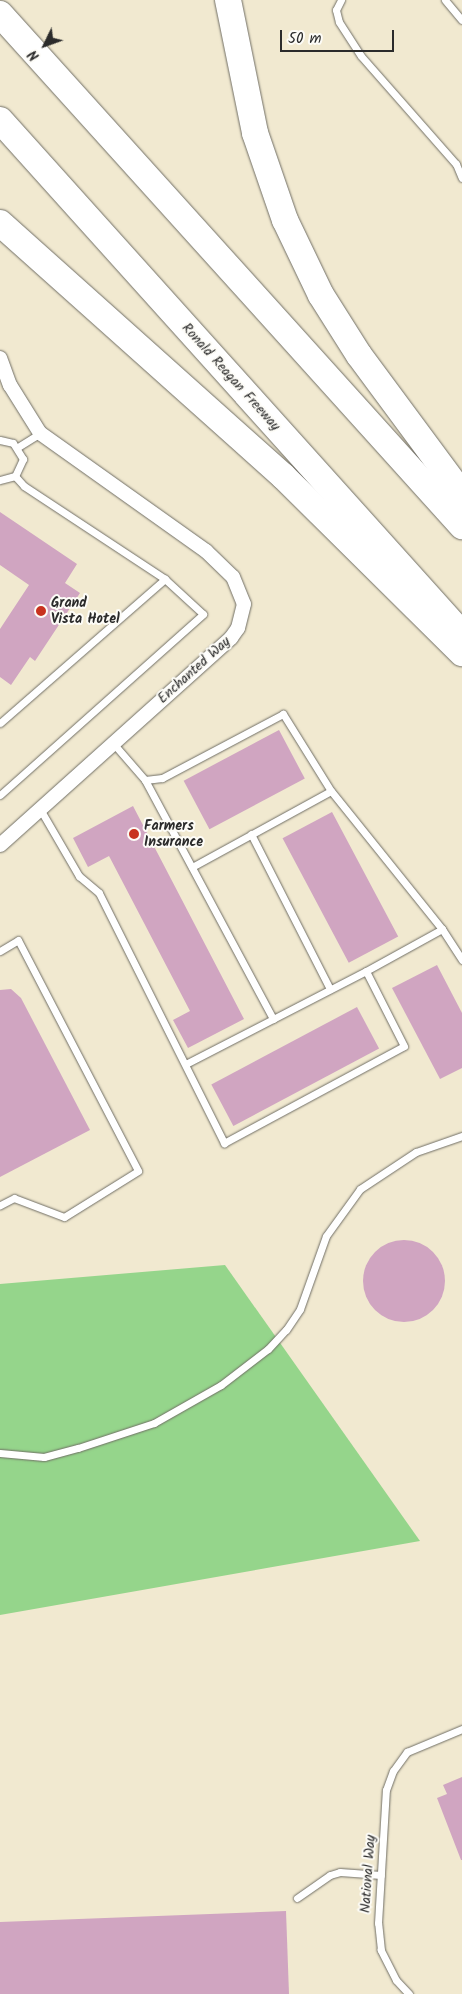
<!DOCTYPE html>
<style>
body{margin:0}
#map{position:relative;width:462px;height:1994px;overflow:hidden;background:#f1e9d0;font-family:Kalam,sans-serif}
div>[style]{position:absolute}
.green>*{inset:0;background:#95d58b}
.building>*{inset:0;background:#d0a5c1;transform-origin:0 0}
.round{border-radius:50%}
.roads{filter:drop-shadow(0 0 1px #706e65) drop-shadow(0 0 1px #706e65)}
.service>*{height:7px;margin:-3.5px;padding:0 3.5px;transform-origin:3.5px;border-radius:3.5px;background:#fff}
.minor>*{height:14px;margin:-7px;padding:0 7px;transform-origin:7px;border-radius:7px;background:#fff}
.motorway>*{height:26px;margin:-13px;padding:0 13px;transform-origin:13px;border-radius:13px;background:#fff}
.dots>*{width:14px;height:14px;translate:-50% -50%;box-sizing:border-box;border:2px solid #fdfcf7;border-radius:50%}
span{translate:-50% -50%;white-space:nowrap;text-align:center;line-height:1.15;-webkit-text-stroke:4px #fdfcf7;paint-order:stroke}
.street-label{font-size:14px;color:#2b2b2b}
.poi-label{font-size:14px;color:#2b2b2b;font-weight:700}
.left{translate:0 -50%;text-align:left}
.north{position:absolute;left:20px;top:20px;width:50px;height:50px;-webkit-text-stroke:4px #fdfcf7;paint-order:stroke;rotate:228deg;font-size:14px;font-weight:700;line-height:20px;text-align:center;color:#2b2b2b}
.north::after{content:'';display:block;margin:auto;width:18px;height:22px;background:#2b2b2b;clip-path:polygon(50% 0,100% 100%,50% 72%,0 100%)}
.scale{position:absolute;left:280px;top:30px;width:114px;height:22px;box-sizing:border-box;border:2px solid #2b2b2b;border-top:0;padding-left:6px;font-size:15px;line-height:18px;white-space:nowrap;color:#2b2b2b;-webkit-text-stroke:4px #fdfcf7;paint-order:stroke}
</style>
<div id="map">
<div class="green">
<div style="clip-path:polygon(225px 1265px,420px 1541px,0 1615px,0 1284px)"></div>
</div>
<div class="building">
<div style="clip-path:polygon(0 512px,77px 564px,65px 583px,80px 593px,35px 661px,30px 657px,11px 685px,0 677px,0 629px,29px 585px,0 565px)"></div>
<div style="left:279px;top:730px;width:55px;height:108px;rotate:62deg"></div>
<div style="clip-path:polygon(133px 806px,244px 1019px,188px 1048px,173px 1020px,190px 1011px,109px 856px,88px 867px,73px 838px)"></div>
<div style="left:332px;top:812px;width:141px;height:56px;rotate:62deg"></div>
<div style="clip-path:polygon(437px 965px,462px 1013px,462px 1068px,440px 1079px,392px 988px)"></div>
<div style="clip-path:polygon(11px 989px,21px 998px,90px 1130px,0 1177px,0 990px)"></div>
<div style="left:357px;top:1007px;width:47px;height:165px;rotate:62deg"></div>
<div class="round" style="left:363px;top:1240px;width:82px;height:82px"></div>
<div style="clip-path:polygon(462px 1777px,462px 1860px,461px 1860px,437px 1798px,447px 1794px,443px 1785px)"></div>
<div style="clip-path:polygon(286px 1911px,289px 1994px,0 1994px,0 1922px)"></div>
</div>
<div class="roads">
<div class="service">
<div style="left:341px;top:0;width:11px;rotate:117deg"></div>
<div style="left:336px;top:10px;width:12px;rotate:76deg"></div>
<div style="left:339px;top:22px;width:40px;rotate:57.1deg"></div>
<div style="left:361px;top:56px;width:144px;rotate:48.7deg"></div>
<div style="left:456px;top:164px;width:15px;rotate:67deg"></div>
<div style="left:445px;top:0;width:26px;rotate:50deg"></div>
<div style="left:0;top:440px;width:13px;rotate:13deg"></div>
<div style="left:13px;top:443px;width:19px;rotate:58deg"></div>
<div style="left:23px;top:459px;width:19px;rotate:115deg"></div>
<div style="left:15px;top:476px;width:16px;rotate:165deg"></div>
<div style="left:18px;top:447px;width:26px;rotate:-32deg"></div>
<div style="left:0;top:723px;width:219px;rotate:-41.1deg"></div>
<div style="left:145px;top:780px;width:271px;rotate:61.8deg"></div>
<div style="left:273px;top:1019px;width:98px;rotate:152.7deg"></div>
<div style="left:0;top:795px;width:272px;rotate:-41.7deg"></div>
<div style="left:203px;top:614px;width:52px;rotate:-137.4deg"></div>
<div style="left:165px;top:579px;width:169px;rotate:-146.6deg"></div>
<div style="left:24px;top:486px;width:13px;rotate:-132deg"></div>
<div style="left:40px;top:809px;width:78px;rotate:59.8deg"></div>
<div style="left:79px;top:876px;width:26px;rotate:40deg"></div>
<div style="left:99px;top:893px;width:280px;rotate:63.4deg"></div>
<div style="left:224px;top:1143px;width:204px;rotate:-28.3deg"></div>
<div style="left:404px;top:1046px;width:84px;rotate:-116.9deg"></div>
<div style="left:366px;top:971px;width:87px;rotate:-28.9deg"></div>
<div style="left:442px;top:929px;width:177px;rotate:-128.8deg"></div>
<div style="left:331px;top:791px;width:91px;rotate:-121.9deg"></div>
<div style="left:283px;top:714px;width:137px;rotate:152.1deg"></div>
<div style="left:162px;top:778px;width:17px;rotate:173deg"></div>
<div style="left:145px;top:780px;width:49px;rotate:-130.9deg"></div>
<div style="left:251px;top:834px;width:174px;rotate:63deg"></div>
<div style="left:192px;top:867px;width:158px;rotate:-28.7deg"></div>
<div style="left:442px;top:929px;width:37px;rotate:57deg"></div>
<div style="left:0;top:951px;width:21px;rotate:-31deg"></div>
<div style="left:18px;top:940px;width:260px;rotate:62.5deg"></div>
<div style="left:138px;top:1171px;width:87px;rotate:148.1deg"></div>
<div style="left:64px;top:1217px;width:53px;rotate:-159.2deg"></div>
<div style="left:14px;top:1198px;width:16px;rotate:153deg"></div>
<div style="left:273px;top:1019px;width:105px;rotate:-27.3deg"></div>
<div style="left:0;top:1453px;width:44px;rotate:5.2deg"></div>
<div style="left:44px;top:1457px;width:35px;rotate:-15deg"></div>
<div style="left:78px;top:1448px;width:80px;rotate:-18.2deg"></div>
<div style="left:154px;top:1423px;width:77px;rotate:-29.6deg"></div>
<div style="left:221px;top:1385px;width:59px;rotate:-37.5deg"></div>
<div style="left:268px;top:1349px;width:26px;rotate:-47deg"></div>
<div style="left:286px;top:1330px;width:25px;rotate:-56deg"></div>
<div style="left:300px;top:1309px;width:77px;rotate:-70.4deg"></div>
<div style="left:326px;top:1236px;width:58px;rotate:-54.1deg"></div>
<div style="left:360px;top:1189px;width:67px;rotate:-33.5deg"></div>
<div style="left:416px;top:1152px;width:49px;rotate:-19.2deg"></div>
<div style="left:297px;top:1898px;width:40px;rotate:-34.9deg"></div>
<div style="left:330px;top:1875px;width:10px;rotate:-17deg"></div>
<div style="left:340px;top:1872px;width:41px;rotate:4.2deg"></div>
<div style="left:409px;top:1994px;width:19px;rotate:-133deg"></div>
<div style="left:396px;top:1980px;width:34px;rotate:-117deg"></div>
<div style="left:381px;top:1950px;width:27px;rotate:-96deg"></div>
<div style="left:378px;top:1923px;width:133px;rotate:-86.6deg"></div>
<div style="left:386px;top:1790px;width:20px;rotate:-70deg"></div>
<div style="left:393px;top:1771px;width:24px;rotate:-54deg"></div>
<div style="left:407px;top:1752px;width:60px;rotate:-22.7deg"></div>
</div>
<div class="minor">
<div style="left:0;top:358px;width:29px;rotate:70deg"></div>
<div style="left:10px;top:385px;width:57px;rotate:58deg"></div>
<div style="left:40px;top:433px;width:204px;rotate:35.4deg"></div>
<div style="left:206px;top:551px;width:37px;rotate:44deg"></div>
<div style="left:233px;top:577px;width:29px;rotate:68deg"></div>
<div style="left:244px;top:604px;width:25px;rotate:104deg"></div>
<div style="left:238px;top:628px;width:12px;rotate:125deg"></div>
<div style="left:231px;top:638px;width:310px;rotate:138.1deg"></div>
</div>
<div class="motorway">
<div style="left:228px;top:0;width:136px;rotate:78.5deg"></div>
<div style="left:255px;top:133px;width:92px;rotate:71deg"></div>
<div style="left:285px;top:220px;width:83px;rotate:64.4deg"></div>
<div style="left:321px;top:295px;width:71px;rotate:57.7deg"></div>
<div style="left:359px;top:355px;width:173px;rotate:53.5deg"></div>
<div style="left:0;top:14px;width:690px;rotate:47.94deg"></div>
<div style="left:0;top:120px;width:691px;rotate:48.05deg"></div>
<div style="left:0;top:223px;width:380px;rotate:41.8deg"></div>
<div style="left:283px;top:476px;width:252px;rotate:44.7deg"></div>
</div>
</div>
<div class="dots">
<div style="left:41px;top:611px;background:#c8321e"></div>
<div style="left:134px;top:834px;background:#c8321e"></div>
</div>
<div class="street-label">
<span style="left:231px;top:377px;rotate:48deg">Ronald Reagan Freeway</span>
<span style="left:194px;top:670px;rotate:-42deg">Enchanted Way</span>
<span style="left:368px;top:1874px;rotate:-86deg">National Way</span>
</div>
<div class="poi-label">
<span class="left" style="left:51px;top:611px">Grand<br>Vista Hotel</span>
<span class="left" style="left:144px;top:834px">Farmers<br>Insurance</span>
</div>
<div class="north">N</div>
<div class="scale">50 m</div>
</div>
